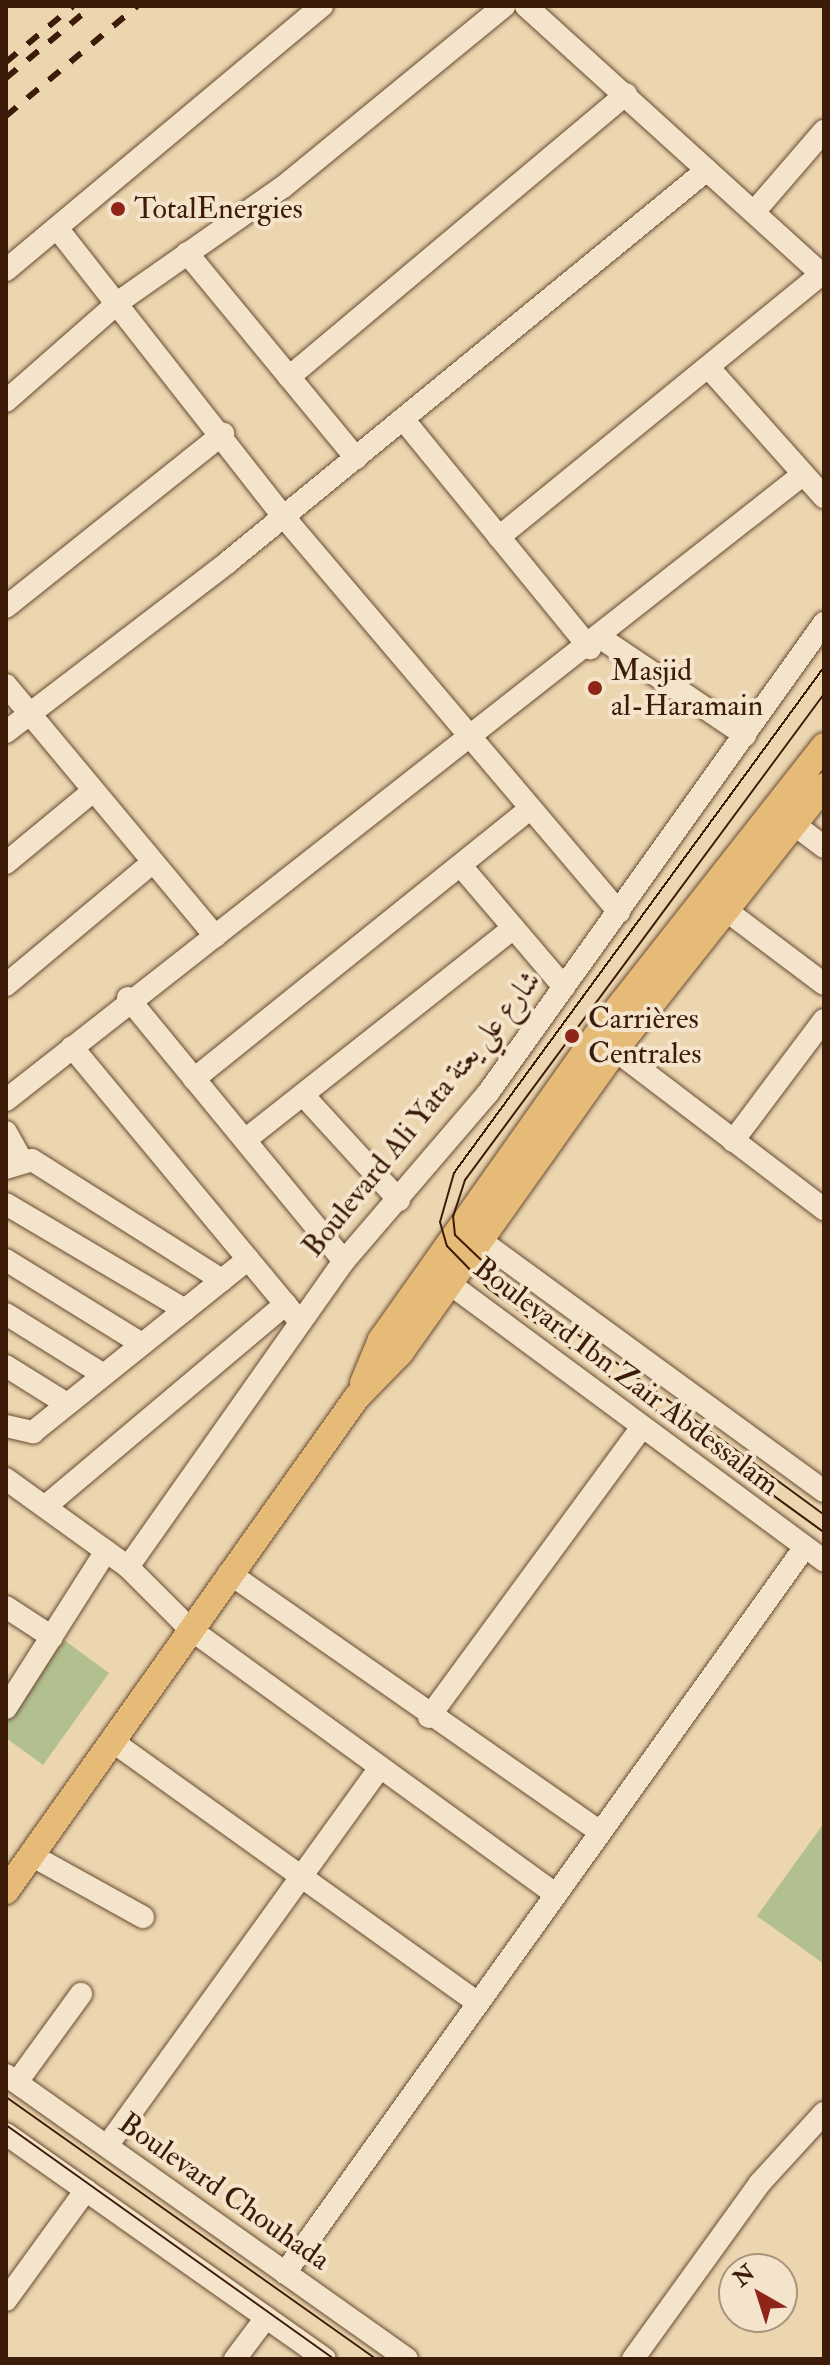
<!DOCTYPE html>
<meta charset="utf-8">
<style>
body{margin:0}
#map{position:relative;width:830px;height:2365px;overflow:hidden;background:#ecd6af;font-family:"IM FELL Double Pica",Amiri,serif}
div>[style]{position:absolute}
.green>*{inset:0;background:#b2bf8f}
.roads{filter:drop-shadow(0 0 2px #684a32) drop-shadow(0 0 2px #684a32)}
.minor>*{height:22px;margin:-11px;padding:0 11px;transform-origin:11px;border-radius:11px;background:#f3e4cb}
.major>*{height:26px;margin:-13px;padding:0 13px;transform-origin:13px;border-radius:13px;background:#e6bb78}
.tram>*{height:2px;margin:-1px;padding:0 1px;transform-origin:1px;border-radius:1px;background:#3c1b08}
.rail>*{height:6px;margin-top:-3px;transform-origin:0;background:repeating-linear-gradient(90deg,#3c1b08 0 14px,transparent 0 28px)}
.dots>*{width:22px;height:22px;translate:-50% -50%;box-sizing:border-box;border:4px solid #f3e4cb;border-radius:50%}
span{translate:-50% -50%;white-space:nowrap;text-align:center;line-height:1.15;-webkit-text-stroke:8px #f3e4cb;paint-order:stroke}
.poi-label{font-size:30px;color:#3c1b08}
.left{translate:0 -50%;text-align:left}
.street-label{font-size:30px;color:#3c1b08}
.frame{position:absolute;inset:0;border:8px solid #3c1b08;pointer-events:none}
.north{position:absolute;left:718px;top:2253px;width:80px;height:80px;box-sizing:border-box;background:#f3e4cb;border:2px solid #aa947d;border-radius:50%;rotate:321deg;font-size:22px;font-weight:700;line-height:32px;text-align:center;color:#3c1b08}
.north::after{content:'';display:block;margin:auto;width:28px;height:36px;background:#8f2418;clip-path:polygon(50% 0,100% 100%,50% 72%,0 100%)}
</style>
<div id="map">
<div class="green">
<div style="clip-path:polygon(64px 1640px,109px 1673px,43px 1765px,6px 1738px,6px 1720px)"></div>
<div style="clip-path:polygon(824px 1823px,824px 1964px,757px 1916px)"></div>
</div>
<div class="roads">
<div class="minor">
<div style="left:526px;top:6px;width:402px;rotate:42.2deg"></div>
<div style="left:754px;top:212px;width:107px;rotate:-49.2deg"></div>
<div style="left:57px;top:228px;width:367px;rotate:51.9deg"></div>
<div style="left:284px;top:517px;width:518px;rotate:49.7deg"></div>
<div style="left:187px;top:253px;width:266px;rotate:50.5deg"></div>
<div style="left:6px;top:270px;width:412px;rotate:-39.9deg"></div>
<div style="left:709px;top:368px;width:173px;rotate:48.3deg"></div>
<div style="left:289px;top:377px;width:440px;rotate:-40deg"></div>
<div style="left:6px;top:401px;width:152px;rotate:-41.3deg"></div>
<div style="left:120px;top:301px;width:199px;rotate:-35deg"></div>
<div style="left:283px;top:187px;width:286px;rotate:-39.3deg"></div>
<div style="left:403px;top:419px;width:296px;rotate:50.8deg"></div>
<div style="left:499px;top:537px;width:416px;rotate:-39.2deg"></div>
<div style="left:6px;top:607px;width:278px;rotate:-38.6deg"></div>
<div style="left:601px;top:638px;width:174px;rotate:34deg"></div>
<div style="left:6px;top:685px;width:327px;rotate:50.2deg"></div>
<div style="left:6px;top:732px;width:280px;rotate:-37.4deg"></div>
<div style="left:228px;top:562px;width:619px;rotate:-39.3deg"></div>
<div style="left:795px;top:825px;width:36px;rotate:37deg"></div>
<div style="left:6px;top:863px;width:113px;rotate:-39.6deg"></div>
<div style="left:461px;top:866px;width:159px;rotate:49.6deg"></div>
<div style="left:727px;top:911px;width:121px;rotate:37deg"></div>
<div style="left:6px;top:985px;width:190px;rotate:-39.9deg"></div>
<div style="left:128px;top:998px;width:340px;rotate:50.6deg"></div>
<div style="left:72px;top:1047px;width:357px;rotate:50.3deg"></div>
<div style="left:615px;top:1050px;width:263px;rotate:37.3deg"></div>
<div style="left:194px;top:1079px;width:431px;rotate:-38.8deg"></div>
<div style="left:304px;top:1096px;width:141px;rotate:47.6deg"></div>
<div style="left:6px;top:1100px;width:1011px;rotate:-38.13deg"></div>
<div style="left:6px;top:1132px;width:31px;rotate:61deg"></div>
<div style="left:245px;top:1140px;width:342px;rotate:-38.3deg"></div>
<div style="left:733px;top:1141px;width:151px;rotate:-53.1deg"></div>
<div style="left:6px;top:1168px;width:27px;rotate:-17deg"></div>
<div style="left:32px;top:1160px;width:225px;rotate:32.3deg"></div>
<div style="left:6px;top:1204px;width:208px;rotate:30.6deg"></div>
<div style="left:466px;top:1230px;width:443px;rotate:36.1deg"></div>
<div style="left:6px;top:1260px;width:160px;rotate:31.7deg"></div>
<div style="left:438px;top:1275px;width:480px;rotate:36.5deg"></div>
<div style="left:6px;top:1314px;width:115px;rotate:31.9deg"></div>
<div style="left:6px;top:1366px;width:72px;rotate:31.9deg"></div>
<div style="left:6px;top:1426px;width:28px;rotate:13deg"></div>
<div style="left:33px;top:1432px;width:276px;rotate:-38.8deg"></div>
<div style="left:6px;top:1479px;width:150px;rotate:35.8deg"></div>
<div style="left:128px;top:1567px;width:86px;rotate:45deg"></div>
<div style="left:189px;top:1628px;width:450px;rotate:36deg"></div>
<div style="left:47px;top:1505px;width:312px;rotate:-40.1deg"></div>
<div style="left:128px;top:1567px;width:375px;rotate:-54.8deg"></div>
<div style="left:344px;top:1261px;width:221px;rotate:-49.4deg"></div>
<div style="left:488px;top:1093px;width:578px;rotate:-54.44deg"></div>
<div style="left:229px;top:1573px;width:450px;rotate:34.9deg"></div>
<div style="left:6px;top:1607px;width:55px;rotate:33.1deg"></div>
<div style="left:6px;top:1708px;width:186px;rotate:-57.5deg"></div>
<div style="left:429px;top:1717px;width:360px;rotate:-53.7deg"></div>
<div style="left:112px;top:1741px;width:447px;rotate:35.6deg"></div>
<div style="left:31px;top:1855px;width:128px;rotate:29deg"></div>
<div style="left:6px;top:2075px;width:491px;rotate:35.3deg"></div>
<div style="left:17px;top:2082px;width:109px;rotate:-54deg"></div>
<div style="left:6px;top:2134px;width:390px;rotate:35.2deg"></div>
<div style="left:107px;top:2146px;width:465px;rotate:-54.2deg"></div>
<div style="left:285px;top:2273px;width:893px;rotate:-54.39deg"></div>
<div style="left:6px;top:2300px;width:136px;rotate:-54deg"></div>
<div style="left:235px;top:2359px;width:50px;rotate:-53.1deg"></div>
<div style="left:633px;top:2359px;width:217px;rotate:-54.2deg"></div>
<div style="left:760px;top:2183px;width:95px;rotate:-47.6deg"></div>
</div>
<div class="major">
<div style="left:363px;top:1383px;width:47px;rotate:-67.3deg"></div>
<div style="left:381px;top:1340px;width:372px;rotate:-54.7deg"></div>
<div style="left:596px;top:1036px;width:369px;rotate:-51.8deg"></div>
<div style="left:6px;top:1891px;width:606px;rotate:-54.61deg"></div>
<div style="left:357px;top:1397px;width:62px;rotate:-45.7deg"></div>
<div style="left:400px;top:1353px;width:372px;rotate:-54.6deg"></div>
<div style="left:615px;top:1050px;width:337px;rotate:-51.6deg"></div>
</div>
</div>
<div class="tram">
<div style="left:824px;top:667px;width:627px;rotate:126.18deg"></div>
<div style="left:454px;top:1173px;width:51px;rotate:105.9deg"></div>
<div style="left:440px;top:1222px;width:25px;rotate:74deg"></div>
<div style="left:447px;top:1246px;width:60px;rotate:45.7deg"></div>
<div style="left:489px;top:1289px;width:414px;rotate:36deg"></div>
<div style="left:824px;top:694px;width:604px;rotate:126.45deg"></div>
<div style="left:465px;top:1180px;width:38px;rotate:108deg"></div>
<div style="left:453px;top:1216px;width:19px;rotate:84deg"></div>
<div style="left:455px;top:1235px;width:59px;rotate:43.6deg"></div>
<div style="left:498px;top:1276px;width:404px;rotate:36.2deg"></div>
<div style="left:6px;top:2097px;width:453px;rotate:35.3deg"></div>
<div style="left:6px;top:2125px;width:403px;rotate:35.5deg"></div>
</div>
<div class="rail">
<div style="left:6px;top:62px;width:87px;rotate:-39.9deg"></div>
<div style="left:6px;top:78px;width:112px;rotate:-39.9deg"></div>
<div style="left:6px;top:116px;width:171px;rotate:-40deg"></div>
</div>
<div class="dots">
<div style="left:118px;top:209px;background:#8f2418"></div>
<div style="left:595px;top:688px;background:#8f2418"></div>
<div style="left:572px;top:1036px;background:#8f2418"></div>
</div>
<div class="poi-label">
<span class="left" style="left:134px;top:209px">TotalEnergies</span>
<span class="left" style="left:611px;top:688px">Masjid<br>al-Haramain</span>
<span class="left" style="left:588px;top:1036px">Carrières<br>Centrales</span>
</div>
<div class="street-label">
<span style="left:422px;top:1114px;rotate:-51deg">Boulevard Ali Yata شارع علي يعتة</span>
<span style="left:626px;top:1377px;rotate:37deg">Boulevard Ibn Zair Abdessalam</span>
<span style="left:224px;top:2192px;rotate:35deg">Boulevard Chouhada</span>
</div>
<div class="frame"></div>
<div class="north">N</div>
</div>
